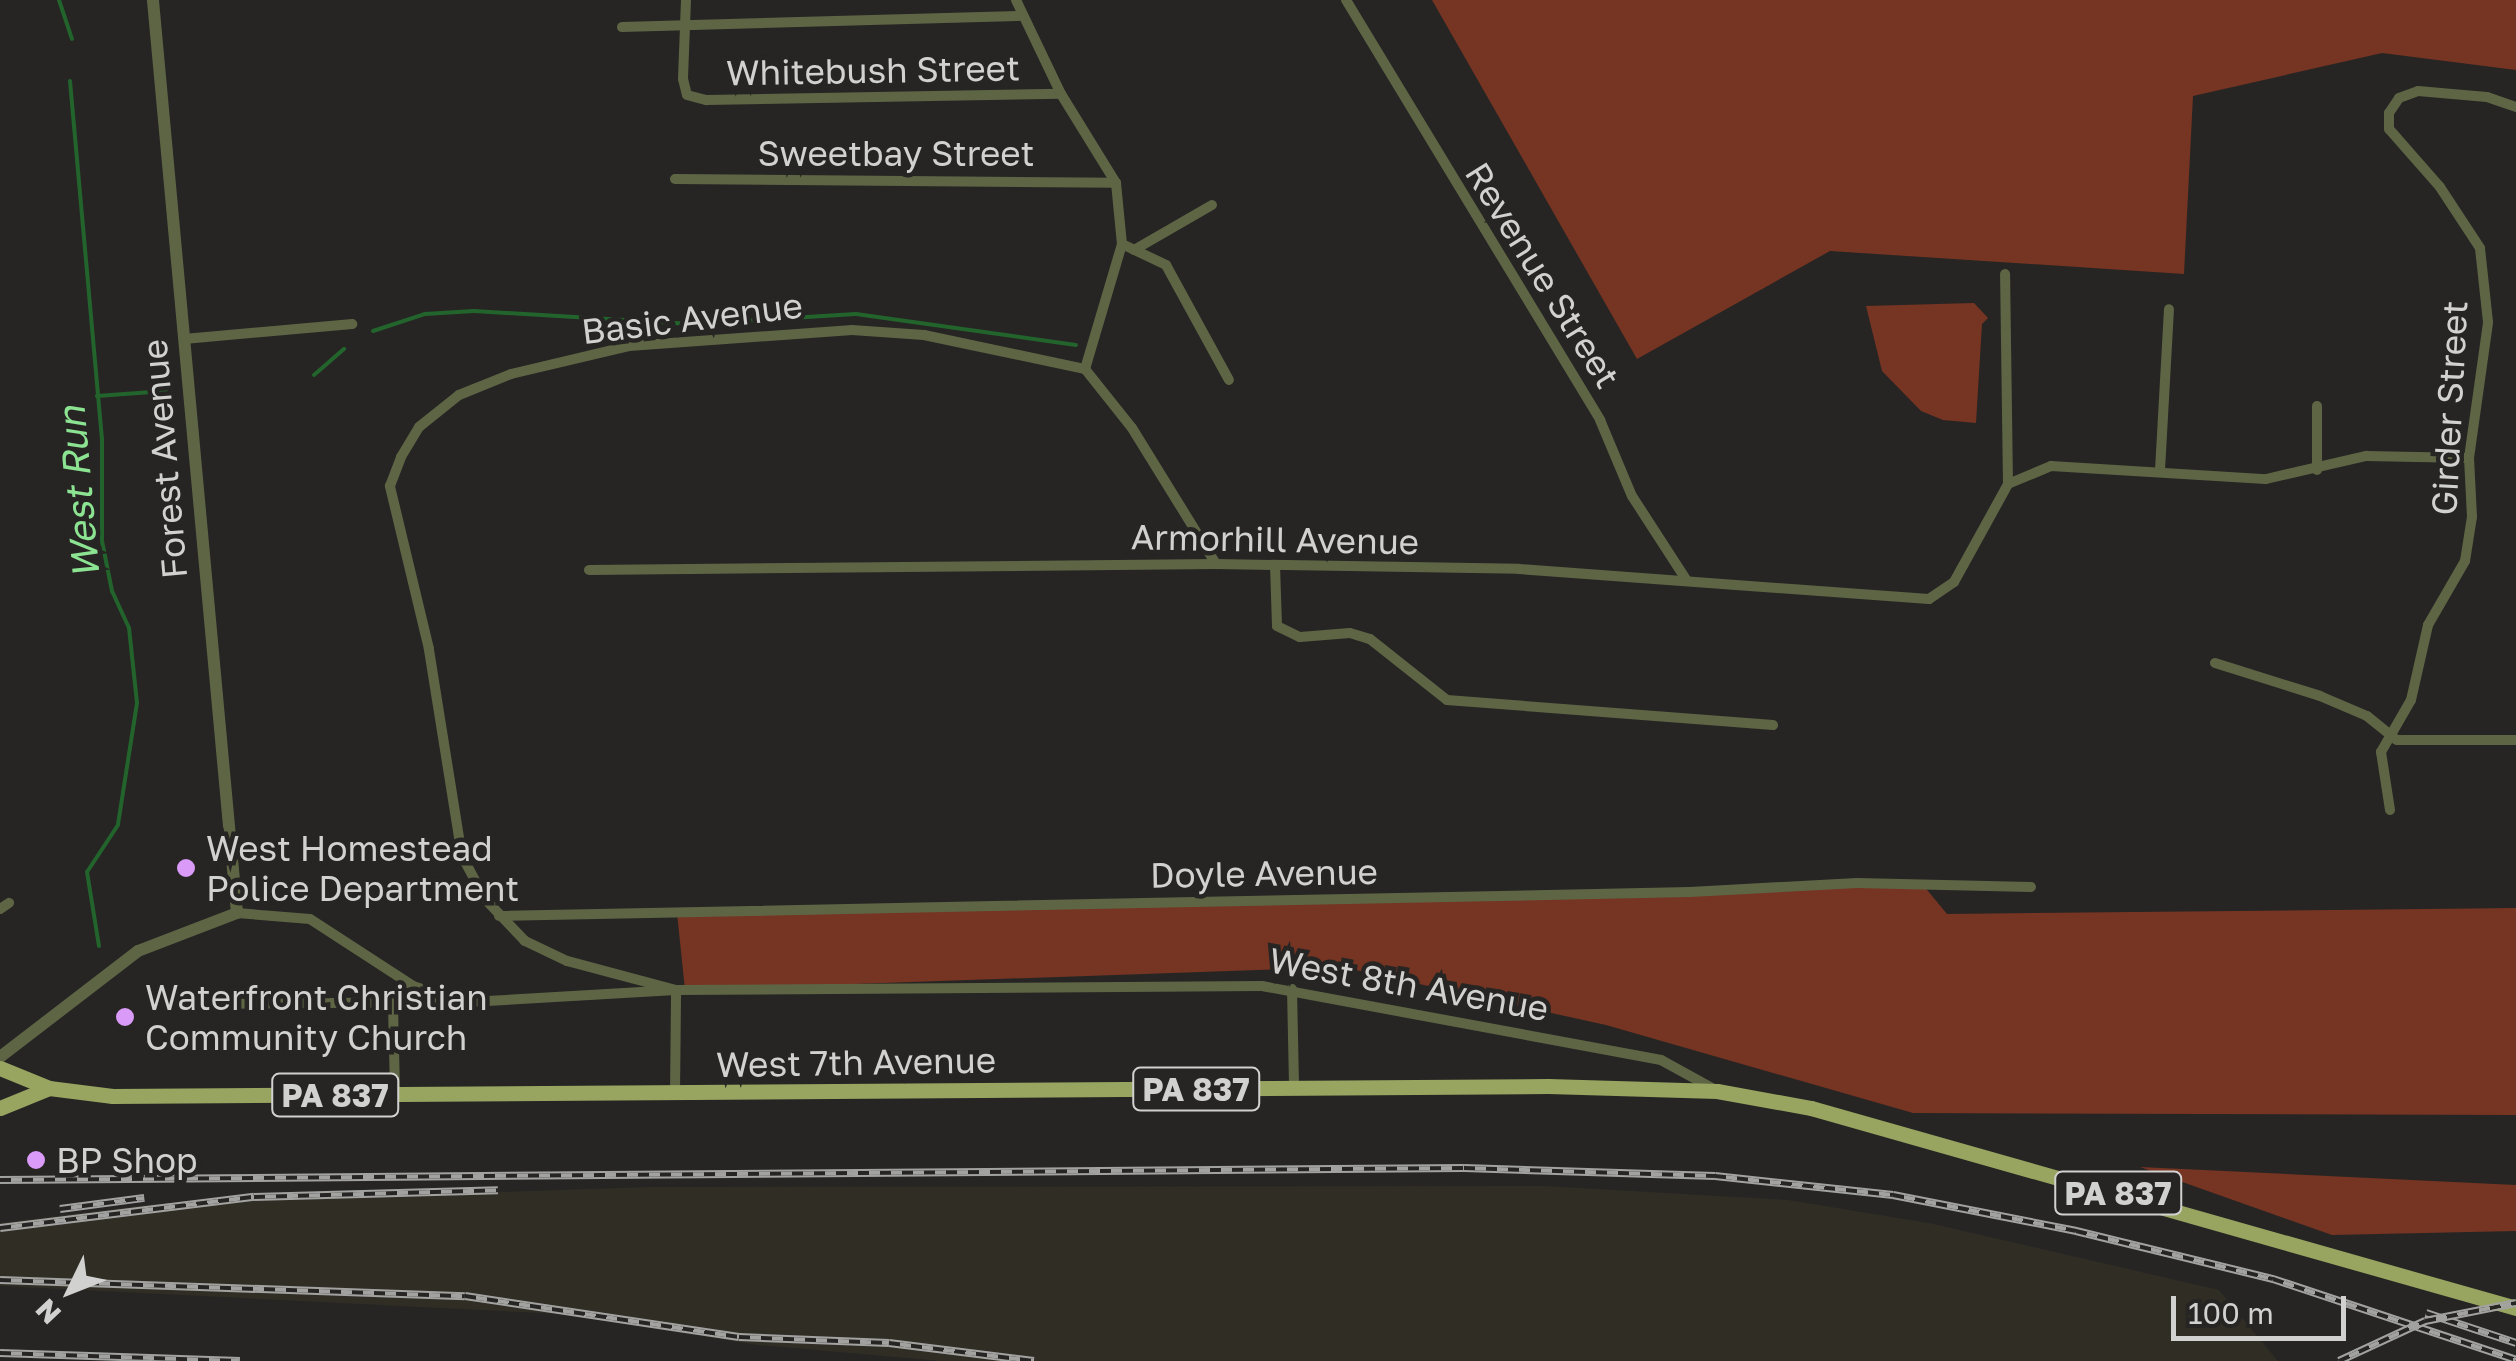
<!DOCTYPE html>
<style>
body{margin:0}
#map{position:relative;width:2516px;height:1361px;overflow:hidden;background:#262523;font-family:"Golos Text",sans-serif}
div>[style]{position:absolute}
.built>*{inset:0;background:#302d25}
.green>*{inset:0;background:#763422}
.stream>*{height:4px;margin:-2px;padding:0 2px;transform-origin:2px;border-radius:2px;background:#22642c}
.minor>*{height:10px;margin:-5px;padding:0 5px;transform-origin:5px;border-radius:5px;background:#5e6545}
.tertiary>*{height:12px;margin:-6px;padding:0 6px;transform-origin:6px;border-radius:6px;background:#5e6545}
.primary>*{height:15px;margin:-7.5px;padding:0 7.5px;transform-origin:7.5px;border-radius:7.5px;background:#97a560}
.rail>*{height:8px;margin-top:-4px;transform-origin:0;background:repeating-linear-gradient(90deg,#262523 0 11px,#a2a2a0 0 22px);box-sizing:border-box;border-block:2px solid #a2a2a0}
.dots>*{width:28px;height:28px;translate:-50% -50%;box-sizing:border-box;border:5px solid #262523;border-radius:50%}
span{translate:-50% -50%;white-space:nowrap;text-align:center;line-height:1.15;-webkit-text-stroke:9px #262523;paint-order:stroke}
.shield-label span{padding:2px 8px;background:#262523;border:2px solid;border-radius:8px;-webkit-text-stroke-width:0}
.shield-label{font-size:32px;color:#d1d1cf;font-weight:700}
.street-label{font-size:35px;color:#d1d1cf}
.poi-label{font-size:35px;color:#d1d1cf}
.left{translate:0 -50%;text-align:left}
.water-label{font-size:38px;color:#8ce493;font-style:italic}
.north{position:absolute;left:20px;top:1241px;width:100px;height:100px;-webkit-text-stroke:8px #262523;paint-order:stroke;rotate:227deg;font-size:28px;font-weight:700;line-height:40px;text-align:center;color:#d1d1cf}
.north::after{content:'';display:block;margin:auto;width:35px;height:45px;background:#d1d1cf;clip-path:polygon(50% 0,100% 100%,50% 72%,0 100%)}
.scale{position:absolute;left:2171px;top:1296px;width:175px;height:45px;box-sizing:border-box;border:5px solid #d1d1cf;border-top:0;padding-left:12px;font-size:30px;line-height:35px;white-space:nowrap;color:#d1d1cf;-webkit-text-stroke:8px #262523;paint-order:stroke}
</style>
<div id="map">
<div class="built">
<div style="clip-path:polygon(1545px 1186px,1788px 1200px,1929px 1223px,2219px 1290px,2278px 1361px,941px 1361px,758px 1345px,560px 1314px,0 1286px,0 1223px,155px 1204px,648px 1187px)"></div>
</div>
<div class="green">
<div style="clip-path:polygon(1432px 0,2516px 0,2516px 70px,2382px 53px,2193px 96px,2184px 274px,1830px 251px,1637px 359px)"></div>
<div style="clip-path:polygon(1974px 303px,1988px 318px,1982px 324px,1976px 423px,1943px 420px,1921px 411px,1882px 371px,1866px 306px)"></div>
<div style="clip-path:polygon(1923px 885px,1947px 914px,2516px 908px,2516px 1115px,1913px 1113px,1606px 1025px,1342px 967px,685px 990px,677px 913px)"></div>
<div style="clip-path:polygon(2140px 1167px,2516px 1185px,2516px 1231px,2332px 1235px)"></div>
</div>
<div class="stream">
<div style="left:59px;top:0;width:41px;rotate:71.6deg"></div>
<div style="left:70px;top:81px;width:359px;rotate:84.9deg"></div>
<div style="left:102px;top:439px;width:102px;rotate:90deg"></div>
<div style="left:102px;top:541px;width:51px;rotate:78.7deg"></div>
<div style="left:112px;top:591px;width:41px;rotate:65.3deg"></div>
<div style="left:129px;top:628px;width:75px;rotate:83.9deg"></div>
<div style="left:137px;top:703px;width:123px;rotate:98.9deg"></div>
<div style="left:118px;top:825px;width:56px;rotate:123.4deg"></div>
<div style="left:87px;top:872px;width:75px;rotate:80.8deg"></div>
<div style="left:373px;top:331px;width:55px;rotate:-18.1deg"></div>
<div style="left:425px;top:314px;width:49px;rotate:-3.5deg"></div>
<div style="left:474px;top:311px;width:218px;rotate:3.4deg"></div>
<div style="left:692px;top:324px;width:164px;rotate:-3.5deg"></div>
<div style="left:856px;top:314px;width:222px;rotate:8deg"></div>
<div style="left:314px;top:375px;width:40px;rotate:-41deg"></div>
<div style="left:97px;top:396px;width:69px;rotate:-4.1deg"></div>
</div>
<div class="minor">
<div style="left:686px;top:0;width:79px;rotate:92.2deg"></div>
<div style="left:683px;top:79px;width:16px;rotate:76deg"></div>
<div style="left:687px;top:95px;width:20px;rotate:15deg"></div>
<div style="left:706px;top:100px;width:355px;rotate:-1deg"></div>
<div style="left:1016px;top:0;width:104px;rotate:64.4deg"></div>
<div style="left:1061px;top:94px;width:105px;rotate:58.3deg"></div>
<div style="left:1116px;top:183px;width:61px;rotate:84.4deg"></div>
<div style="left:1122px;top:244px;width:49px;rotate:25.5deg"></div>
<div style="left:1166px;top:265px;width:131px;rotate:61.3deg"></div>
<div style="left:1346px;top:0;width:491px;rotate:58.8deg"></div>
<div style="left:1600px;top:420px;width:82px;rotate:67.2deg"></div>
<div style="left:1632px;top:496px;width:101px;rotate:57.1deg"></div>
<div style="left:622px;top:27px;width:400px;rotate:-1.6deg"></div>
<div style="left:675px;top:179px;width:441px;rotate:0.5deg"></div>
<div style="left:1134px;top:250px;width:90px;rotate:-30deg"></div>
<div style="left:184px;top:339px;width:169px;rotate:-5.1deg"></div>
<div style="left:1085px;top:369px;width:75px;rotate:51.5deg"></div>
<div style="left:1132px;top:428px;width:160px;rotate:58.3deg"></div>
<div style="left:1085px;top:369px;width:130px;rotate:-73.5deg"></div>
<div style="left:2317px;top:406px;width:64px;rotate:90deg"></div>
<div style="left:2160px;top:470px;width:161px;rotate:-86.8deg"></div>
<div style="left:2008px;top:484px;width:47px;rotate:-22.7deg"></div>
<div style="left:2051px;top:466px;width:215px;rotate:3.5deg"></div>
<div style="left:2266px;top:479px;width:103px;rotate:-13deg"></div>
<div style="left:2366px;top:456px;width:103px;rotate:1.1deg"></div>
<div style="left:1275px;top:565px;width:61px;rotate:88.1deg"></div>
<div style="left:1277px;top:626px;width:25px;rotate:26deg"></div>
<div style="left:1300px;top:637px;width:50px;rotate:-4.6deg"></div>
<div style="left:1350px;top:633px;width:21px;rotate:17deg"></div>
<div style="left:1370px;top:639px;width:98px;rotate:38.4deg"></div>
<div style="left:1447px;top:700px;width:327px;rotate:4.4deg"></div>
<div style="left:589px;top:570px;width:627px;rotate:-0.55deg"></div>
<div style="left:1216px;top:564px;width:303px;rotate:0.9deg"></div>
<div style="left:1519px;top:569px;width:411px;rotate:4.2deg"></div>
<div style="left:1929px;top:599px;width:30px;rotate:-34deg"></div>
<div style="left:1954px;top:582px;width:112px;rotate:-61.1deg"></div>
<div style="left:2008px;top:484px;width:210px;rotate:-90.8deg"></div>
<div style="left:2215px;top:663px;width:110px;rotate:17.4deg"></div>
<div style="left:2320px;top:696px;width:51px;rotate:23.1deg"></div>
<div style="left:2367px;top:716px;width:38px;rotate:39deg"></div>
<div style="left:2397px;top:740px;width:119px"></div>
<div style="left:2390px;top:810px;width:59px;rotate:-98.8deg"></div>
<div style="left:2381px;top:752px;width:60px;rotate:-60deg"></div>
<div style="left:2411px;top:700px;width:77px;rotate:-77.2deg"></div>
<div style="left:2428px;top:625px;width:74px;rotate:-60deg"></div>
<div style="left:2465px;top:561px;width:45px;rotate:-81deg"></div>
<div style="left:2472px;top:517px;width:59px;rotate:-92.9deg"></div>
<div style="left:2469px;top:458px;width:137px;rotate:-82deg"></div>
<div style="left:2488px;top:322px;width:74px;rotate:-96.2deg"></div>
<div style="left:2480px;top:248px;width:73px;rotate:-123.3deg"></div>
<div style="left:2440px;top:187px;width:77px;rotate:-131.3deg"></div>
<div style="left:2389px;top:129px;width:16px;rotate:-90deg"></div>
<div style="left:2389px;top:113px;width:18px;rotate:-56deg"></div>
<div style="left:2399px;top:98px;width:20px;rotate:-20deg"></div>
<div style="left:2418px;top:91px;width:69px;rotate:5deg"></div>
<div style="left:2487px;top:97px;width:31px;rotate:19deg"></div>
<div style="left:0;top:909px;width:11px;rotate:-34deg"></div>
<div style="left:237px;top:913px;width:73px;rotate:4.7deg"></div>
<div style="left:310px;top:919px;width:123px;rotate:33deg"></div>
<div style="left:413px;top:986px;width:42px;rotate:18deg"></div>
<div style="left:499px;top:916px;width:1191px;rotate:-1.15deg"></div>
<div style="left:1690px;top:892px;width:167px;rotate:-3.1deg"></div>
<div style="left:1857px;top:883px;width:174px;rotate:1.3deg"></div>
<div style="left:1292px;top:989px;width:99px;rotate:88.8deg"></div>
<div style="left:194px;top:1004px;width:275px;rotate:-0.4deg"></div>
<div style="left:469px;top:1002px;width:207px;rotate:-3.3deg"></div>
<div style="left:676px;top:990px;width:586px;rotate:-0.39deg"></div>
<div style="left:1262px;top:986px;width:406px;rotate:10.5deg"></div>
<div style="left:1661px;top:1060px;width:58px;rotate:28.8deg"></div>
<div style="left:393px;top:1004px;width:90px;rotate:88.7deg"></div>
<div style="left:675px;top:1094px;width:104px;rotate:-89.4deg"></div>
<div style="left:676px;top:990px;width:113px;rotate:-165.1deg"></div>
<div style="left:567px;top:961px;width:47px;rotate:-154.5deg"></div>
<div style="left:525px;top:941px;width:58px;rotate:-133.6deg"></div>
<div style="left:485px;top:899px;width:49px;rotate:-118.1deg"></div>
<div style="left:462px;top:856px;width:210px;rotate:-99.1deg"></div>
<div style="left:429px;top:649px;width:168px;rotate:-103.5deg"></div>
<div style="left:390px;top:486px;width:31px;rotate:-69deg"></div>
<div style="left:401px;top:457px;width:35px;rotate:-59deg"></div>
<div style="left:419px;top:427px;width:51px;rotate:-38.7deg"></div>
<div style="left:459px;top:395px;width:56px;rotate:-22deg"></div>
<div style="left:511px;top:374px;width:121px;rotate:-13.3deg"></div>
<div style="left:629px;top:346px;width:224px;rotate:-4.1deg"></div>
<div style="left:852px;top:330px;width:72px;rotate:4deg"></div>
<div style="left:924px;top:335px;width:165px;rotate:11.9deg"></div>
</div>
<div class="tertiary">
<div style="left:0;top:1057px;width:174px;rotate:-37.5deg"></div>
<div style="left:138px;top:951px;width:106px;rotate:-21deg"></div>
<div style="left:237px;top:913px;width:917px;rotate:-95.26deg"></div>
</div>
<div class="primary">
<div style="left:0;top:1068px;width:53px;rotate:22.2deg"></div>
<div style="left:49px;top:1088px;width:64px;rotate:7.2deg"></div>
<div style="left:112px;top:1096px;width:1436px;rotate:-0.4deg"></div>
<div style="left:1548px;top:1086px;width:169px;rotate:1.7deg"></div>
<div style="left:1717px;top:1091px;width:96px;rotate:10.3deg"></div>
<div style="left:1811px;top:1108px;width:733px;rotate:15.84deg"></div>
<div style="left:0;top:1108px;width:53px;rotate:-22.2deg"></div>
</div>
<div class="rail">
<div style="left:0;top:1180px;width:1464px;rotate:-0.47deg"></div>
<div style="left:1464px;top:1168px;width:251px;rotate:1.8deg"></div>
<div style="left:1715px;top:1176px;width:179px;rotate:6.1deg"></div>
<div style="left:1893px;top:1195px;width:187px;rotate:11.1deg"></div>
<div style="left:2076px;top:1231px;width:203px;rotate:13.7deg"></div>
<div style="left:2273px;top:1279px;width:256px;rotate:18.4deg"></div>
<div style="left:60px;top:1209px;width:85px;rotate:-7.5deg"></div>
<div style="left:0;top:1228px;width:256px;rotate:-7deg"></div>
<div style="left:254px;top:1197px;width:244px;rotate:-1.6deg"></div>
<div style="left:0;top:1280px;width:465px;rotate:2deg"></div>
<div style="left:465px;top:1296px;width:277px;rotate:8.5deg"></div>
<div style="left:739px;top:1337px;width:150px;rotate:2.3deg"></div>
<div style="left:889px;top:1343px;width:146px;rotate:7.1deg"></div>
<div style="left:2426px;top:1313px;width:95px;rotate:18.4deg"></div>
<div style="left:0;top:1353px;width:240px;rotate:1.9deg"></div>
<div style="left:2339px;top:1361px;width:95px;rotate:-24.9deg"></div>
<div style="left:2425px;top:1321px;width:93px;rotate:-11.2deg"></div>
</div>
<div class="dots">
<div style="left:186px;top:868px;background:#d99af8"></div>
<div style="left:125px;top:1017px;background:#d99af8"></div>
<div style="left:36px;top:1160px;background:#d99af8"></div>
</div>
<div class="shield-label">
<span style="left:1196px;top:1089px">PA 837</span>
<span style="left:335px;top:1095px">PA 837</span>
<span style="left:2118px;top:1193px">PA 837</span>
</div>
<div class="street-label">
<span style="left:873px;top:70px;rotate:-1deg">Whitebush Street</span>
<span style="left:896px;top:153px">Sweetbay Street</span>
<span style="left:1543px;top:275px;rotate:58deg">Revenue Street</span>
<span style="left:692px;top:318px;rotate:-7deg">Basic Avenue</span>
<span style="left:2449px;top:408px;rotate:-87deg">Girder Street</span>
<span style="left:164px;top:459px;rotate:-95deg">Forest Avenue</span>
<span style="left:1275px;top:539px;rotate:1deg">Armorhill Avenue</span>
<span style="left:1264px;top:873px;rotate:-1deg">Doyle Avenue</span>
<span style="left:1409px;top:984px;rotate:10deg">West 8th Avenue</span>
<span style="left:856px;top:1062px;rotate:-1deg">West 7th Avenue</span>
</div>
<div class="poi-label">
<span class="left" style="left:206px;top:868px">West Homestead<br>Police Department</span>
<span class="left" style="left:145px;top:1017px">Waterfront Christian<br>Community Church</span>
<span class="left" style="left:56px;top:1160px">BP Shop</span>
</div>
<div class="water-label">
<span style="left:78px;top:493px;rotate:-95deg">West Run</span>
</div>
<div class="north">N</div>
<div class="scale">100 m</div>
</div>
